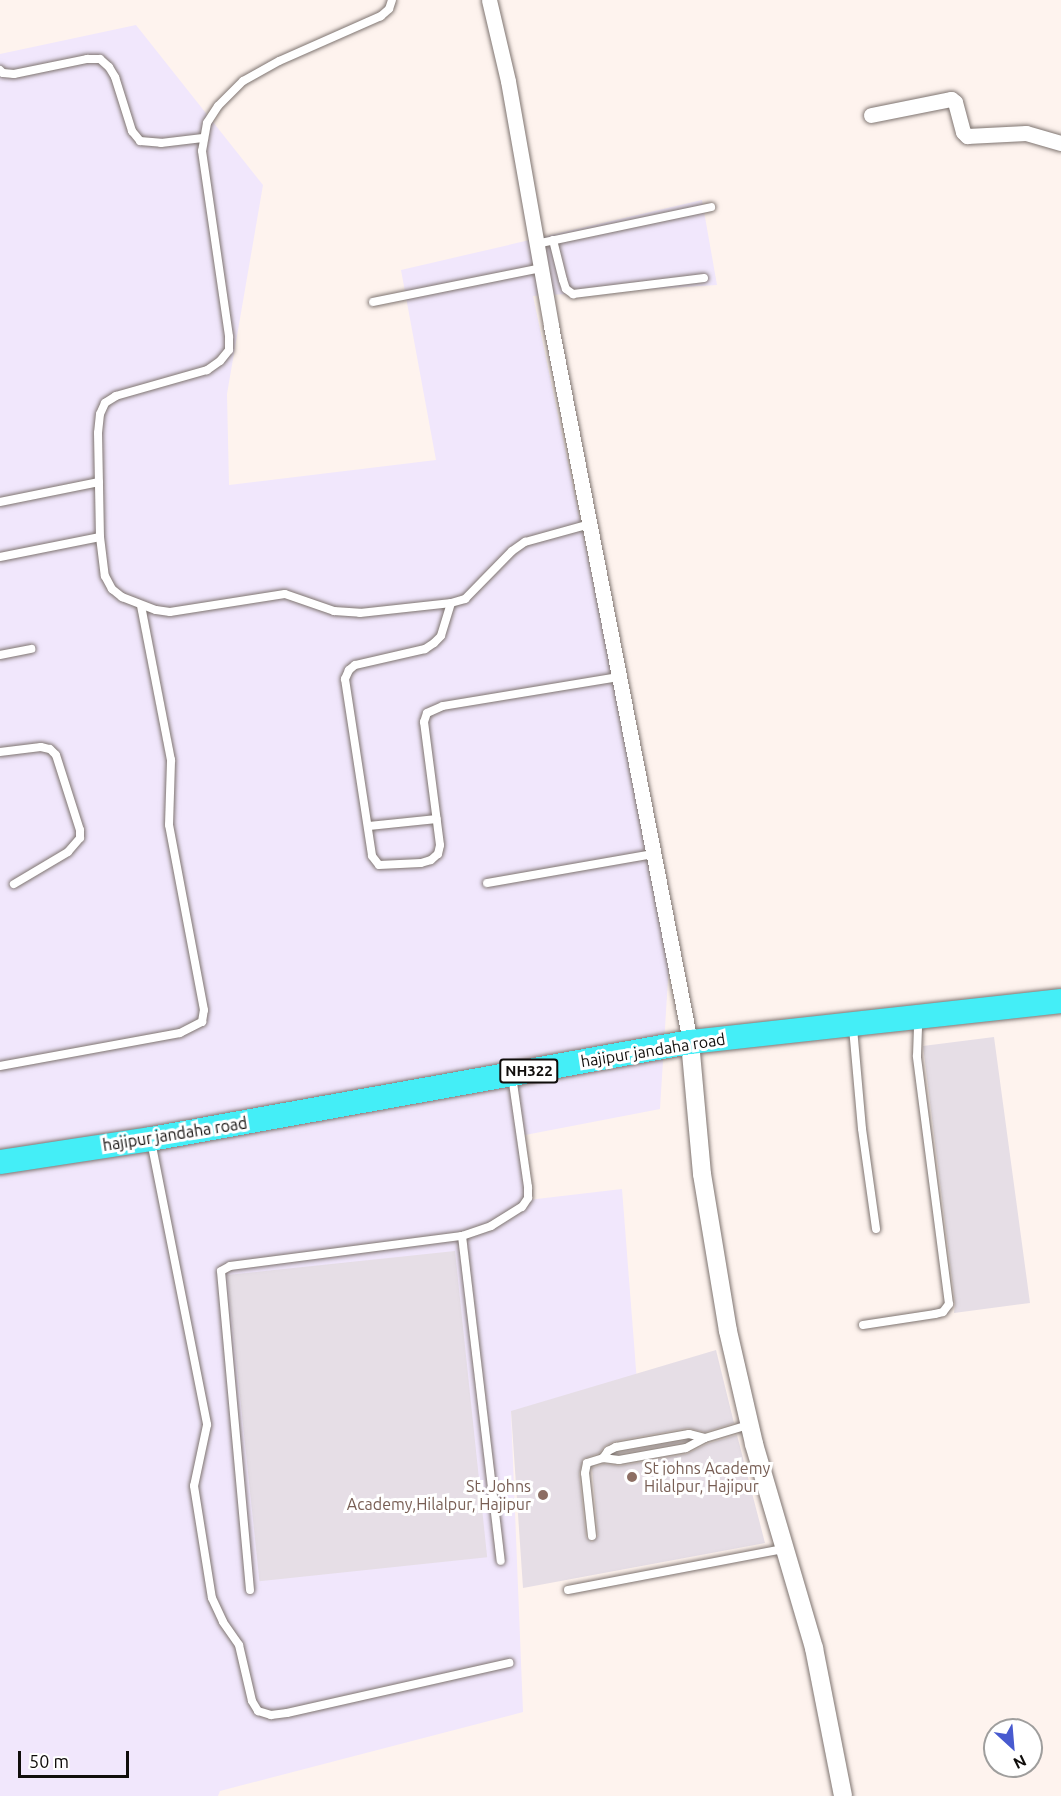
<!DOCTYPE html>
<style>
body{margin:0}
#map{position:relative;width:1061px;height:1796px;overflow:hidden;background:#fef3ee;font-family:Ubuntu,sans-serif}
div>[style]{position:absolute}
.industrial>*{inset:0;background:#f1e7fc}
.building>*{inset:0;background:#e6dee6;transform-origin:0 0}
.roads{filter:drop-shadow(0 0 2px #7e7470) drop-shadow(0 0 2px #7e7470)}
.service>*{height:8px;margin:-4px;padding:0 4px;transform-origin:4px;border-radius:4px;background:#fff}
.minor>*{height:15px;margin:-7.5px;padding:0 7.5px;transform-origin:7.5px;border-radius:7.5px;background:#fff}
.tertiary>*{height:18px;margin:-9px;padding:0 9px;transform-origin:9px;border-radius:9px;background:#fff}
.trunk>*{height:24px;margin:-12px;padding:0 12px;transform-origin:12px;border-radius:12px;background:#44eef7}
.dots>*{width:16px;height:16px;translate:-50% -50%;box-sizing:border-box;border:3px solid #fff;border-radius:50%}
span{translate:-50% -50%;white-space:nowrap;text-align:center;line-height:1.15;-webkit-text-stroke:6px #fff;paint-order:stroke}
.shield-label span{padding:2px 4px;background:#fff;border:2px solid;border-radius:4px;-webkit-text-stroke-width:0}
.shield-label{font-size:15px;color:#100d0b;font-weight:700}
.street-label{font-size:16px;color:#100d0b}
.education-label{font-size:16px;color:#785e54}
.left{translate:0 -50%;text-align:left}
.right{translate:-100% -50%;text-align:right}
.north{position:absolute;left:983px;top:1718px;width:60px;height:60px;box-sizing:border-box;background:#fff;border:2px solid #9f9e9d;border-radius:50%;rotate:154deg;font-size:16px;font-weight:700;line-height:24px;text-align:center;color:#100d0b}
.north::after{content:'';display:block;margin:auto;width:21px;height:27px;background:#485acf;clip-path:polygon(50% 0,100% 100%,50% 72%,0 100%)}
.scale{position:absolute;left:18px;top:1751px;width:111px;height:27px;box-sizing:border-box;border:3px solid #100d0b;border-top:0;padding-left:8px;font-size:18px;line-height:21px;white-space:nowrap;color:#100d0b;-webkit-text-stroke:4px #fff;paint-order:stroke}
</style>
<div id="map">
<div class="industrial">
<div style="clip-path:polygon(136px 25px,263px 185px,227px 394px,229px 485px,436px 460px,401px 270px,702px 200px,717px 285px,533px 296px,670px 947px,660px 1109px,520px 1136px,528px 1200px,622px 1189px,638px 1395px,511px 1412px,523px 1712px,220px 1791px,218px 1796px,0 1796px,0 54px)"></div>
</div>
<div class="building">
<div style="clip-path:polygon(994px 1037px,1030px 1303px,954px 1313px,955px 1303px,923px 1046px)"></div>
<div style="left:455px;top:1251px;width:308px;height:229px;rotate:84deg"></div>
<div style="clip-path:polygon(716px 1350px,734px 1423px,705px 1432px,688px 1428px,615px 1441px,605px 1446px,599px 1453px,583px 1459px,579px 1474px,586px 1537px,592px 1542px,598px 1536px,592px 1468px,604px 1464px,620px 1466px,687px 1454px,707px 1444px,737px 1435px,765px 1543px,523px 1588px,511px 1411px)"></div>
<div style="clip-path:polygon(688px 1440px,684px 1442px,616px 1454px,618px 1453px)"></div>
</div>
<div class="roads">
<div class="service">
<div style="left:392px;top:0;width:9px;rotate:108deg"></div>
<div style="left:389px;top:9px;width:11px;rotate:139deg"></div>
<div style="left:381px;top:16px;width:111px;rotate:156.2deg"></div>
<div style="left:279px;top:61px;width:41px;rotate:150.9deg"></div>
<div style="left:243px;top:81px;width:35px;rotate:135deg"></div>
<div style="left:218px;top:106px;width:20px;rotate:123deg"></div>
<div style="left:207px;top:123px;width:28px;rotate:100deg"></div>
<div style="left:202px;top:151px;width:188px;rotate:81.7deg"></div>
<div style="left:229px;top:337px;width:13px;rotate:90deg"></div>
<div style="left:229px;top:350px;width:14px;rotate:129deg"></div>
<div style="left:220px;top:361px;width:16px;rotate:145deg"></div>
<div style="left:207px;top:370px;width:95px;rotate:164.1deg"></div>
<div style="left:116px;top:396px;width:13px;rotate:148deg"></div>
<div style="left:105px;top:403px;width:12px;rotate:114deg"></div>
<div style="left:100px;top:414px;width:19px;rotate:96deg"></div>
<div style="left:98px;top:433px;width:104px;rotate:88.9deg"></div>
<div style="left:100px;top:537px;width:39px;rotate:83deg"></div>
<div style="left:105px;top:576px;width:15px;rotate:62deg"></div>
<div style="left:112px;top:589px;width:13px;rotate:39deg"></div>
<div style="left:122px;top:597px;width:36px;rotate:21deg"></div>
<div style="left:156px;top:610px;width:14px;rotate:8deg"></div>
<div style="left:170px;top:612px;width:116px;rotate:-8.9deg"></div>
<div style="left:285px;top:594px;width:52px;rotate:19.1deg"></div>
<div style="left:334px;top:611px;width:26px;rotate:4deg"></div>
<div style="left:360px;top:613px;width:92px;rotate:-6.3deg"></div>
<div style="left:451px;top:603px;width:15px;rotate:-16deg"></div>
<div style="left:465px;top:599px;width:67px;rotate:-45.6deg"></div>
<div style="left:512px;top:551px;width:16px;rotate:-35deg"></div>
<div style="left:525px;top:542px;width:67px;rotate:-15.5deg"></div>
<div style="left:0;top:70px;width:4px;rotate:45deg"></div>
<div style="left:3px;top:73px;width:11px;rotate:5deg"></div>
<div style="left:14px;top:74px;width:75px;rotate:-11.6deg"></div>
<div style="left:87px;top:59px;width:13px"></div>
<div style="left:100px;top:59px;width:12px;rotate:42deg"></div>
<div style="left:109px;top:67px;width:12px;rotate:59deg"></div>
<div style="left:115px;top:77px;width:57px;rotate:72.5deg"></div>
<div style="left:132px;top:131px;width:13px;rotate:51deg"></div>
<div style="left:140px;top:141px;width:21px;rotate:5deg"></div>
<div style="left:161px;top:143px;width:42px;rotate:-6.8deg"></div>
<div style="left:553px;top:240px;width:41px;rotate:76deg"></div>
<div style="left:563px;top:280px;width:9px;rotate:72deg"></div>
<div style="left:566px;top:289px;width:9px;rotate:36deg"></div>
<div style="left:573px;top:294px;width:132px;rotate:-7deg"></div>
<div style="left:536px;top:244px;width:179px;rotate:-11.9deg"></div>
<div style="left:373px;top:302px;width:171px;rotate:-11.4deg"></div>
<div style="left:0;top:502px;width:101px;rotate:-11.4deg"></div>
<div style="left:0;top:557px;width:102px;rotate:-11.3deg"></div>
<div style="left:451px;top:603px;width:34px;rotate:107deg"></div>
<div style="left:441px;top:636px;width:10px;rotate:135deg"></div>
<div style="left:434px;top:643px;width:11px;rotate:146deg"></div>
<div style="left:425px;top:649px;width:72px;rotate:167.1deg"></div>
<div style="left:355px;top:665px;width:8px;rotate:140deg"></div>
<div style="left:349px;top:670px;width:10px;rotate:114deg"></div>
<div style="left:345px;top:679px;width:179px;rotate:81.3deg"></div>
<div style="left:372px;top:856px;width:11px;rotate:52deg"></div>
<div style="left:379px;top:865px;width:42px;rotate:-2.7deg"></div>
<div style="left:421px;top:863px;width:10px;rotate:-17deg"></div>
<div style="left:431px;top:860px;width:9px;rotate:-41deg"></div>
<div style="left:438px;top:854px;width:9px;rotate:-77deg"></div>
<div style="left:440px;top:845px;width:124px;rotate:-97.4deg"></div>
<div style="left:424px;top:722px;width:9px;rotate:-72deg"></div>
<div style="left:427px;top:713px;width:17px;rotate:-24deg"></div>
<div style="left:443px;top:706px;width:177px;rotate:-9.4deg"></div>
<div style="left:0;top:655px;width:32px;rotate:-11deg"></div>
<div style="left:0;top:752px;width:41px;rotate:-7deg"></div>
<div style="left:41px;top:747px;width:9px;rotate:13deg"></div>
<div style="left:50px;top:749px;width:8px;rotate:45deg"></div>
<div style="left:56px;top:755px;width:79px;rotate:72.3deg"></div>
<div style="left:80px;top:830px;width:8px;rotate:90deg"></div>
<div style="left:80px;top:838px;width:18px;rotate:131deg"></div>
<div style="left:68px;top:852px;width:63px;rotate:149.3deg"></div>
<div style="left:369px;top:826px;width:68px;rotate:-5.9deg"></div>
<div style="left:487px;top:883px;width:169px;rotate:-9.9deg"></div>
<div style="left:853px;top:1028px;width:101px;rotate:84.9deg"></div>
<div style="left:862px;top:1129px;width:101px;rotate:82deg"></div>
<div style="left:0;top:1066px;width:183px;rotate:-10.4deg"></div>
<div style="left:180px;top:1033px;width:25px;rotate:-27deg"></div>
<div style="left:202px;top:1022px;width:12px;rotate:-81deg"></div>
<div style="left:204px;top:1010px;width:188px;rotate:-100.7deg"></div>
<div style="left:169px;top:825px;width:65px;rotate:-88.2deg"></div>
<div style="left:171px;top:760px;width:157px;rotate:-101deg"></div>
<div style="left:151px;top:1141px;width:289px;rotate:78.8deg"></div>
<div style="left:207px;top:1425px;width:62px;rotate:102deg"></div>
<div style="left:194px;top:1486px;width:113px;rotate:80.9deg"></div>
<div style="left:212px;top:1598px;width:26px;rotate:65deg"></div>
<div style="left:223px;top:1622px;width:28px;rotate:55deg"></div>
<div style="left:239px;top:1645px;width:57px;rotate:76.9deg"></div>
<div style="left:252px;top:1701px;width:12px;rotate:59deg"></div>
<div style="left:258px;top:1711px;width:14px;rotate:17deg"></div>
<div style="left:271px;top:1715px;width:16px;rotate:-7deg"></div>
<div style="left:287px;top:1713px;width:228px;rotate:-12.7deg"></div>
<div style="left:462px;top:1236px;width:327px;rotate:83.2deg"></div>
<div style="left:863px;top:1325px;width:73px;rotate:-8.7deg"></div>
<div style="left:935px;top:1314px;width:8px;rotate:-14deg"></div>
<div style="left:943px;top:1312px;width:10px;rotate:-53deg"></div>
<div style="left:949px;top:1304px;width:250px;rotate:-97.4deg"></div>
<div style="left:917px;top:1056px;width:35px;rotate:-88deg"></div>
<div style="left:603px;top:1458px;width:9px;rotate:-54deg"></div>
<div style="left:608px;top:1451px;width:9px;rotate:-27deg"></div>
<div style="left:616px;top:1447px;width:74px;rotate:-10.1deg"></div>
<div style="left:689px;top:1434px;width:16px;rotate:14deg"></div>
<div style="left:592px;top:1536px;width:63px;rotate:-96.3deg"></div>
<div style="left:585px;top:1473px;width:10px;rotate:-79deg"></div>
<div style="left:587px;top:1463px;width:17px;rotate:-17deg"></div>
<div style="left:603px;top:1458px;width:16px;rotate:7deg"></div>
<div style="left:619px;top:1460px;width:68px;rotate:-10.2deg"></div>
<div style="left:686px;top:1448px;width:21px;rotate:-28deg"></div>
<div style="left:705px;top:1438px;width:45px;rotate:-16.8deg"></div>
<div style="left:250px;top:1590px;width:320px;rotate:-95.2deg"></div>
<div style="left:221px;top:1271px;width:10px;rotate:-29deg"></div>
<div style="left:230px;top:1266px;width:234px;rotate:-7.4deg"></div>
<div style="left:462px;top:1236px;width:31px;rotate:-19deg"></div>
<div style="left:491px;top:1226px;width:36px;rotate:-32deg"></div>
<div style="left:522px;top:1207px;width:11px;rotate:-56deg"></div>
<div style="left:528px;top:1198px;width:11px;rotate:-90deg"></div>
<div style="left:528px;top:1187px;width:112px;rotate:-98.2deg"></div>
<div style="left:568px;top:1590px;width:219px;rotate:-10.8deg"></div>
</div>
<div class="minor">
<div style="left:489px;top:0;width:83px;rotate:76.8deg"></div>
<div style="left:508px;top:81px;width:249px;rotate:80deg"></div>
<div style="left:551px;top:326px;width:729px;rotate:79.01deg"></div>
<div style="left:871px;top:115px;width:82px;rotate:-11.3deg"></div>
<div style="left:951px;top:99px;width:5px;rotate:37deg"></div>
<div style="left:955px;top:102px;width:31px;rotate:75deg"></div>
<div style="left:963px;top:132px;width:6px;rotate:45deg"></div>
<div style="left:967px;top:136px;width:59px;rotate:-2.9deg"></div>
<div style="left:1026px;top:133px;width:36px;rotate:16deg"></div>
</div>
<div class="tertiary">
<div style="left:690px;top:1042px;width:133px;rotate:84.8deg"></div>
<div style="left:702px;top:1174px;width:159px;rotate:80.6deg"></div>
<div style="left:728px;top:1331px;width:116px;rotate:77deg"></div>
<div style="left:754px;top:1444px;width:213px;rotate:73.6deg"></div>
<div style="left:814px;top:1648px;width:151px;rotate:78.9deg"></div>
</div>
<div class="trunk">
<div style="left:0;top:1162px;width:153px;rotate:-8.7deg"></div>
<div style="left:151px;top:1139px;width:548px;rotate:-10.2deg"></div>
<div style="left:690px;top:1042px;width:373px;rotate:-6.3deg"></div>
</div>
</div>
<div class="dots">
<div style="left:632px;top:1477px;background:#8d6e63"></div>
<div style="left:543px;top:1495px;background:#8d6e63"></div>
</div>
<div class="shield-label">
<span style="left:529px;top:1071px">NH322</span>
</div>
<div class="street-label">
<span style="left:653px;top:1050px;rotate:-9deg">hajipur jandaha road</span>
<span style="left:175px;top:1134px;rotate:-9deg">hajipur jandaha road</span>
</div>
<div class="education-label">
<span class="left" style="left:644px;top:1477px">St johns Academy<br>Hilalpur, Hajipur</span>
<span class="right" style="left:531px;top:1495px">St. Johns<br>Academy,Hilalpur, Hajipur</span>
</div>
<div class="north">N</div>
<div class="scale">50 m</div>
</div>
